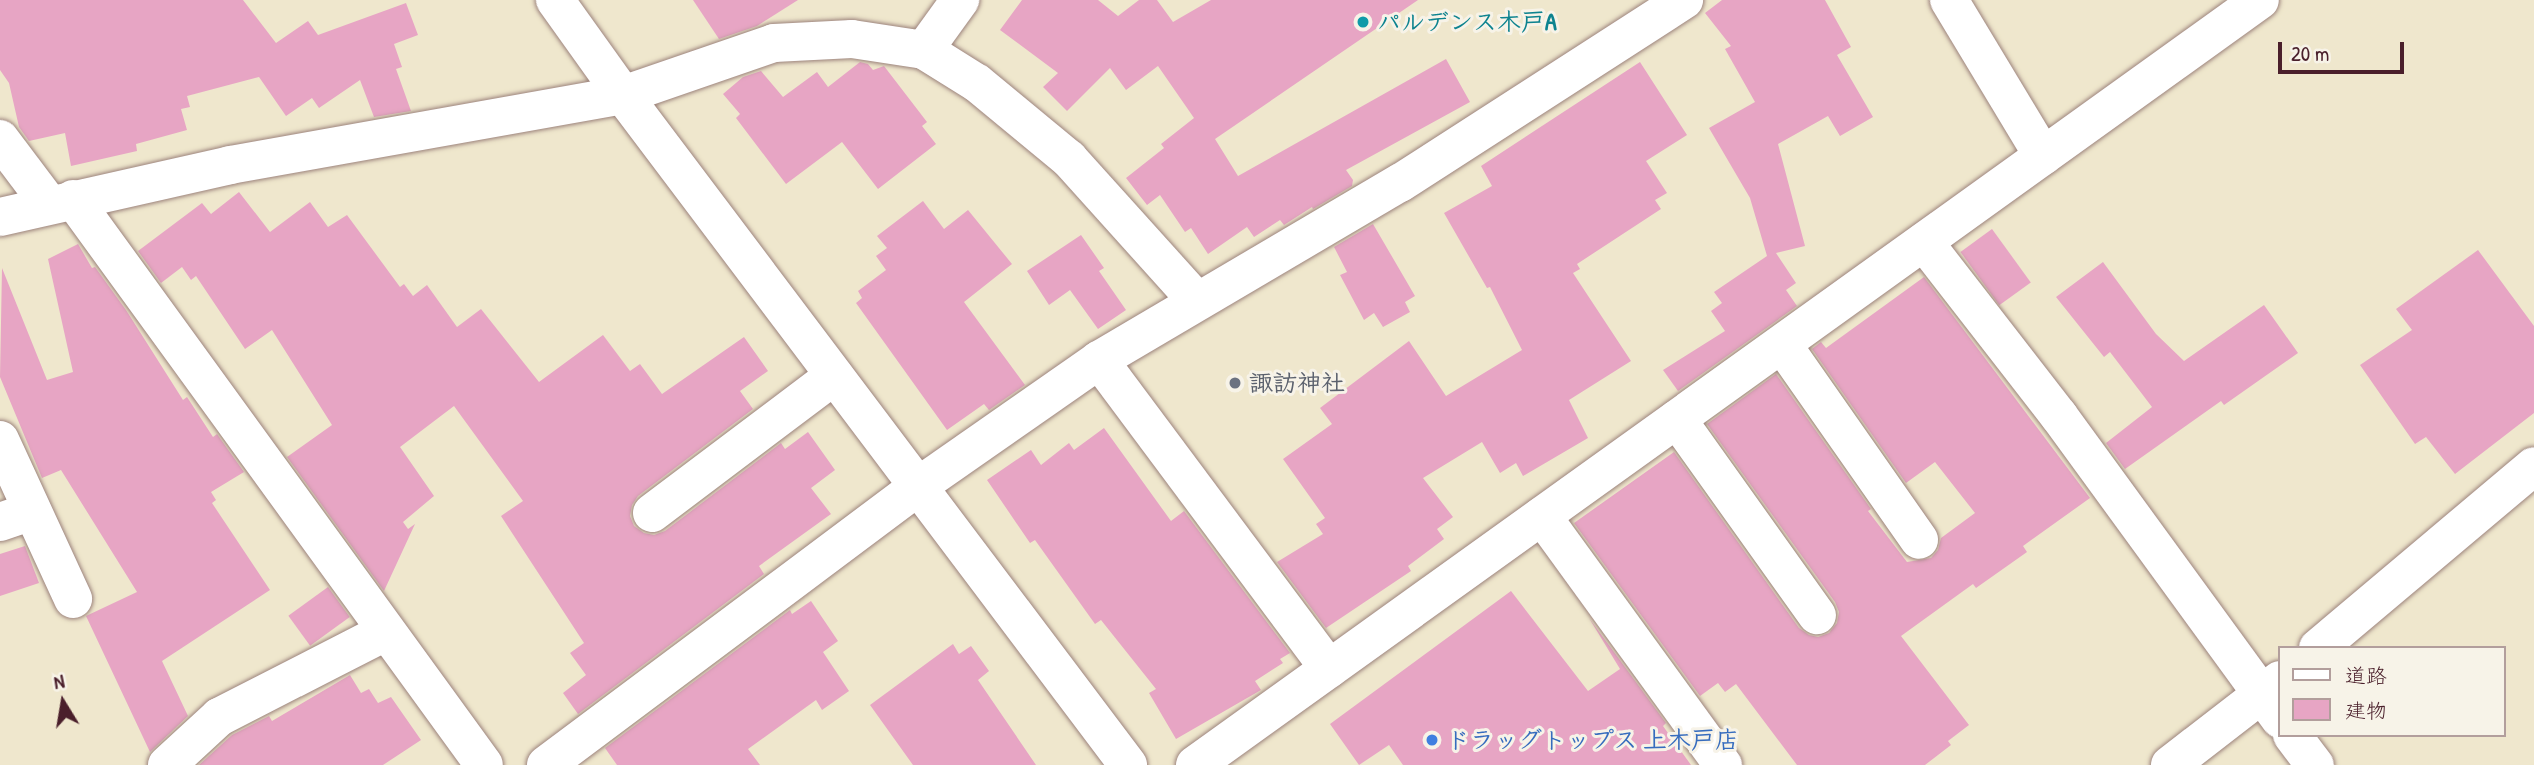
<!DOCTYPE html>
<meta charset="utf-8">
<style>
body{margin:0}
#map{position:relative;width:2534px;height:765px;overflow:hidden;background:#efe7cd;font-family:"Patrick Hand","Klee One",sans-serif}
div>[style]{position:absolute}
.building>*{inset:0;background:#e7a5c4;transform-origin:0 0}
.roads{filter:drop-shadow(0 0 2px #9c837c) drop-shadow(0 0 2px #9c837c)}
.minor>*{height:38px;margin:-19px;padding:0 19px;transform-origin:19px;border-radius:19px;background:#fff}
.dots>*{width:19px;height:19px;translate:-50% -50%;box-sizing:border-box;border:4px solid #f7f3e8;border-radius:50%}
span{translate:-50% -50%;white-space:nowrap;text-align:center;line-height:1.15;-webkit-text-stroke:6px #f7f3e8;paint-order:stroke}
.culture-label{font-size:24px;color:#0d838f;font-weight:700}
.left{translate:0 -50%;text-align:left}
.worship-label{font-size:24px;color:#5b616d;font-weight:700}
.shop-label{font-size:24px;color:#366cbe;font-weight:700}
.legend{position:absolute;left:2278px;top:646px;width:228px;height:91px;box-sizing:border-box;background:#f7f3e8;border:2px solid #b29e9c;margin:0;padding:9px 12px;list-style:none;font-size:21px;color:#4a1f2b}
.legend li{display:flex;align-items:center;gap:14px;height:35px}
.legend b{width:35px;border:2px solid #b29e9c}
.north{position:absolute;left:28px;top:667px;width:70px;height:70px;-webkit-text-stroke:5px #f7f3e8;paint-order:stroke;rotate:349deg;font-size:19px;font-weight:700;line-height:28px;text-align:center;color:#4a1f2b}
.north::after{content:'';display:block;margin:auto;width:24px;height:32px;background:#4a1f2b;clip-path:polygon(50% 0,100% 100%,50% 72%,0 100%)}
.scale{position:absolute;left:2278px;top:42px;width:126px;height:32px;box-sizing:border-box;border:4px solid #4a1f2b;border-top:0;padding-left:9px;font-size:21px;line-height:24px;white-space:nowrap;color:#4a1f2b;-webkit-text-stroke:5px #f7f3e8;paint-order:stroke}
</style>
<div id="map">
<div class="building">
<div style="clip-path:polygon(0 0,243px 0,276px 43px,308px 21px,318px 35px,406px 3px,418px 35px,394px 44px,402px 67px,396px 69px,411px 111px,374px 117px,360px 80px,319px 108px,312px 98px,286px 116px,259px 77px,187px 96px,190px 107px,181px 109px,187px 130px,136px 144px,137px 151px,71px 166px,65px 133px,29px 141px,19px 127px,9px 83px,0 70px)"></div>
<div style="clip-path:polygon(693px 0,798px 0,757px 26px,719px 39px)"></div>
<div style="clip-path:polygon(1022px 0,1098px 0,1118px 16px,1139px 0,1157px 0,1173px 22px,1211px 0,1418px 0,1215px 139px,1238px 176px,1446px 59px,1470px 102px,1346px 170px,1353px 180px,1352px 186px,1313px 209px,1312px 207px,1284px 225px,1280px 220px,1254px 237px,1247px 227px,1208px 254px,1191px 228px,1185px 232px,1160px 195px,1147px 205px,1126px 178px,1164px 148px,1161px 144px,1194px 118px,1158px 66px,1126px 90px,1110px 68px,1067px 111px,1043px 87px,1058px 73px,1000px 30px)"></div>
<div style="clip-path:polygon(1722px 0,1825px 0,1851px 47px,1837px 55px,1873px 117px,1840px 136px,1828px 116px,1778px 144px,1805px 246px,1776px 253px,1796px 283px,1786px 290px,1797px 306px,1678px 391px,1663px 370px,1725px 331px,1711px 311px,1722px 303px,1714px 292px,1767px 256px,1750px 198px,1709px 128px,1755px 102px,1725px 49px,1731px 46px,1705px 13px)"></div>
<div style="clip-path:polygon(860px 62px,868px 64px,873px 70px,884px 66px,927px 122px,922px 126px,936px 144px,878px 189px,842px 142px,786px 184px,736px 118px,740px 114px,723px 94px,743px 77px,761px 71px,783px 97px,817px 72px,828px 87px)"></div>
<div style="clip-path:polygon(1640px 62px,1687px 135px,1646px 161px,1667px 193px,1655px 200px,1661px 209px,1577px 264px,1580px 269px,1573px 273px,1631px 361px,1569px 400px,1588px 438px,1523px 476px,1516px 463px,1500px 473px,1482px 442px,1423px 478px,1453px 517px,1437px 529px,1444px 539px,1408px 566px,1411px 571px,1326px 628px,1277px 562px,1323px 534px,1316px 524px,1325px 518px,1283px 459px,1332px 424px,1320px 408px,1409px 341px,1446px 396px,1522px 350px,1490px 287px,1487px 288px,1444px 213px,1492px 186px,1481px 166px)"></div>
<div style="clip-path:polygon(239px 192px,270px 232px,310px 202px,328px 227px,347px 215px,400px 287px,404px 284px,413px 296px,427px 285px,457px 327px,481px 309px,539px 382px,603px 335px,630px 371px,640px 364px,662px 394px,744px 337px,768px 371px,740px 391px,753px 409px,638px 496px,632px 505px,630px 516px,634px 526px,644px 533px,654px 535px,665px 531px,781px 443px,785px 449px,808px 432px,835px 470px,811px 488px,831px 514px,759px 566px,764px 574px,578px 714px,563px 693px,586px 675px,570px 653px,584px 643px,501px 516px,523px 501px,454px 406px,400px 447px,434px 496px,403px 522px,408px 529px,415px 524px,384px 591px,287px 457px,332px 425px,272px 330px,245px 349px,196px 276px,191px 280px,182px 267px,161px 283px,138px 251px,202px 203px,211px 214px)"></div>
<div style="clip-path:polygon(923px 201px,944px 229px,968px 210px,1012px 264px,964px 302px,1025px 385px,989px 410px,984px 404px,947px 430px,856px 303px,862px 298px,858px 291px,886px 270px,876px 256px,887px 248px,877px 236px)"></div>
<div style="clip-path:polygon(1373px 224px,1415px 296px,1405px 302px,1410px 312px,1383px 327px,1374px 313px,1364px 320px,1340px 275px,1347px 272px,1334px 247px)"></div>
<div style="left:1992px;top:229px;width:66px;height:39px;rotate:54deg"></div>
<div style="clip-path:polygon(1081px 235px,1104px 268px,1099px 271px,1126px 310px,1098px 329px,1070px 290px,1049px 305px,1027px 271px)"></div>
<div style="clip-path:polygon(78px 244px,92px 268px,95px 267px,126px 310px,183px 400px,187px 397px,213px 437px,217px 434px,244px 472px,211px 492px,216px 500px,212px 503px,270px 590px,162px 661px,188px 716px,150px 752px,86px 616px,137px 592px,61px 470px,42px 478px,0 377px,2px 268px,47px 380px,73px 372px,48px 259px)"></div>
<div style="clip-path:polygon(2478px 250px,2534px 326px,2534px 413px,2455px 474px,2426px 437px,2415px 444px,2360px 365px,2412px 330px,2396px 309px)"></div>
<div style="clip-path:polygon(2103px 262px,2156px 334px,2184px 361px,2264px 305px,2298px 353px,2224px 405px,2221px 401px,2125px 469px,2106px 443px,2152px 407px,2110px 352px,2104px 357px,2056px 297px)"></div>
<div style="clip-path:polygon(1924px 277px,2090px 498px,2023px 546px,2027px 552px,1976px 588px,1973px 584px,1901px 636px,1969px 725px,1948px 741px,1951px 745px,1925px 765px,1797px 765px,1736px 684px,1725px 692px,1718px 683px,1700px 696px,1574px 523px,1674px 452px,1799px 628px,1809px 635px,1818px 637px,1829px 633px,1837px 623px,1839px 612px,1835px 602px,1707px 424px,1776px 374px,1871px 509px,1868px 511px,1907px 562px,1931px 558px,1938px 550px,1941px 538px,1975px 513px,1935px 462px,1906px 483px,1812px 349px,1821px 342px,1826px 348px)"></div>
<div style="clip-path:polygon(1104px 428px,1171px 521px,1184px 511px,1290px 653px,1280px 659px,1283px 663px,1255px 681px,1261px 690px,1176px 739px,1149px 693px,1156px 689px,1101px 620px,1095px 624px,1035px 540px,1030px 543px,987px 480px,1031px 450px,1041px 465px,1069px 443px,1074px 450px)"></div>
<div style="clip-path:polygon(25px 546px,39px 583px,0 596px,0 554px)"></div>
<div style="left:328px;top:587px;width:37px;height:49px;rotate:54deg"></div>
<div style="clip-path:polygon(1511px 591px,1588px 691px,1620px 669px,1589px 618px,1666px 723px,1663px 726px,1691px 765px,1403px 765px,1389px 745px,1359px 765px,1330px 724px)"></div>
<div style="clip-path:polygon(811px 601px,838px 641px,823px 652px,849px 691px,822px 710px,816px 700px,748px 749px,760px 765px,617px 765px,605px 748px,790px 610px,792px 614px)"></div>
<div style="clip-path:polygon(953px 644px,959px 654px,971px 646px,989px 671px,978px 680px,1036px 765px,913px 765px,870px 705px)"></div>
<div style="clip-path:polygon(350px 675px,361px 693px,369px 689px,378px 703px,391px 697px,421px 740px,383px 765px,199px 765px,232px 735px,269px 716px,272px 721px)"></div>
</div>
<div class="roads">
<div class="minor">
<div style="left:555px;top:0;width:117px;rotate:54.4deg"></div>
<div style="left:623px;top:95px;width:839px;rotate:52.99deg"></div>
<div style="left:1949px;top:0;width:182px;rotate:58.9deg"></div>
<div style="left:924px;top:50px;width:62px;rotate:-54.2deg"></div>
<div style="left:0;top:139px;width:81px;rotate:53deg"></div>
<div style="left:73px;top:199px;width:699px;rotate:54.01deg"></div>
<div style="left:0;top:217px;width:236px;rotate:-12.7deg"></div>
<div style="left:230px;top:165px;width:399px;rotate:-10.1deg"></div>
<div style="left:623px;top:95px;width:160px;rotate:-19deg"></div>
<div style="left:774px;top:43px;width:78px;rotate:-2.9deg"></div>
<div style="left:852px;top:39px;width:73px;rotate:8.7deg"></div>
<div style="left:924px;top:50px;width:62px;rotate:31.9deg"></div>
<div style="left:977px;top:83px;width:119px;rotate:39.6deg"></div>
<div style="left:1069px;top:159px;width:191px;rotate:48deg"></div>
<div style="left:1924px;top:242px;width:220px;rotate:52.2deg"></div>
<div style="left:2059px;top:416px;width:375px;rotate:53.9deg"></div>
<div style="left:1782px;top:344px;width:239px;rotate:55deg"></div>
<div style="left:1099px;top:360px;width:385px;rotate:53.3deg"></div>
<div style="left:1677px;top:419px;width:241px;rotate:54.5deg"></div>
<div style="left:0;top:440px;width:175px;rotate:65.3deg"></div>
<div style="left:652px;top:513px;width:228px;rotate:-37deg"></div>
<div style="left:1542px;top:516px;width:308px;rotate:54deg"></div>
<div style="left:0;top:522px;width:34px;rotate:-19deg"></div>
<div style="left:2318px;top:648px;width:282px;rotate:-40.1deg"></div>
<div style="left:2292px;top:735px;width:38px;rotate:53deg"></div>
<div style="left:167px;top:765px;width:71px;rotate:-42.7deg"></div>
<div style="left:219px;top:717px;width:186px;rotate:-27.1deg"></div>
<div style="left:546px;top:765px;width:464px;rotate:-36.8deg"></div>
<div style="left:917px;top:487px;width:222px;rotate:-34.9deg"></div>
<div style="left:1099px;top:360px;width:349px;rotate:-30.5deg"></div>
<div style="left:1400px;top:183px;width:338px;rotate:-32.8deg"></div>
<div style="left:1195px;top:765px;width:1311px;rotate:-35.69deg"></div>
<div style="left:2170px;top:765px;width:139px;rotate:-37.7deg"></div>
</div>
</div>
<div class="dots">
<div style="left:1363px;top:22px;background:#0f9aa8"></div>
<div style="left:1235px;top:383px;background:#6b7280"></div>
<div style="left:1432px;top:740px;background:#3f7fe0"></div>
</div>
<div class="culture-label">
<span class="left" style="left:1377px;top:22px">パルデンス木戸A</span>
</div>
<div class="worship-label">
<span class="left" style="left:1249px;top:383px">諏訪神社</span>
</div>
<div class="shop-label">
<span class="left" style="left:1446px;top:740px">ドラッグトップス 上木戸店</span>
</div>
<ul class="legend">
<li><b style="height:9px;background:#fff"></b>道路</li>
<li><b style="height:19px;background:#e7a5c4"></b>建物</li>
</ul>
<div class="north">N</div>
<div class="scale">20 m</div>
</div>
